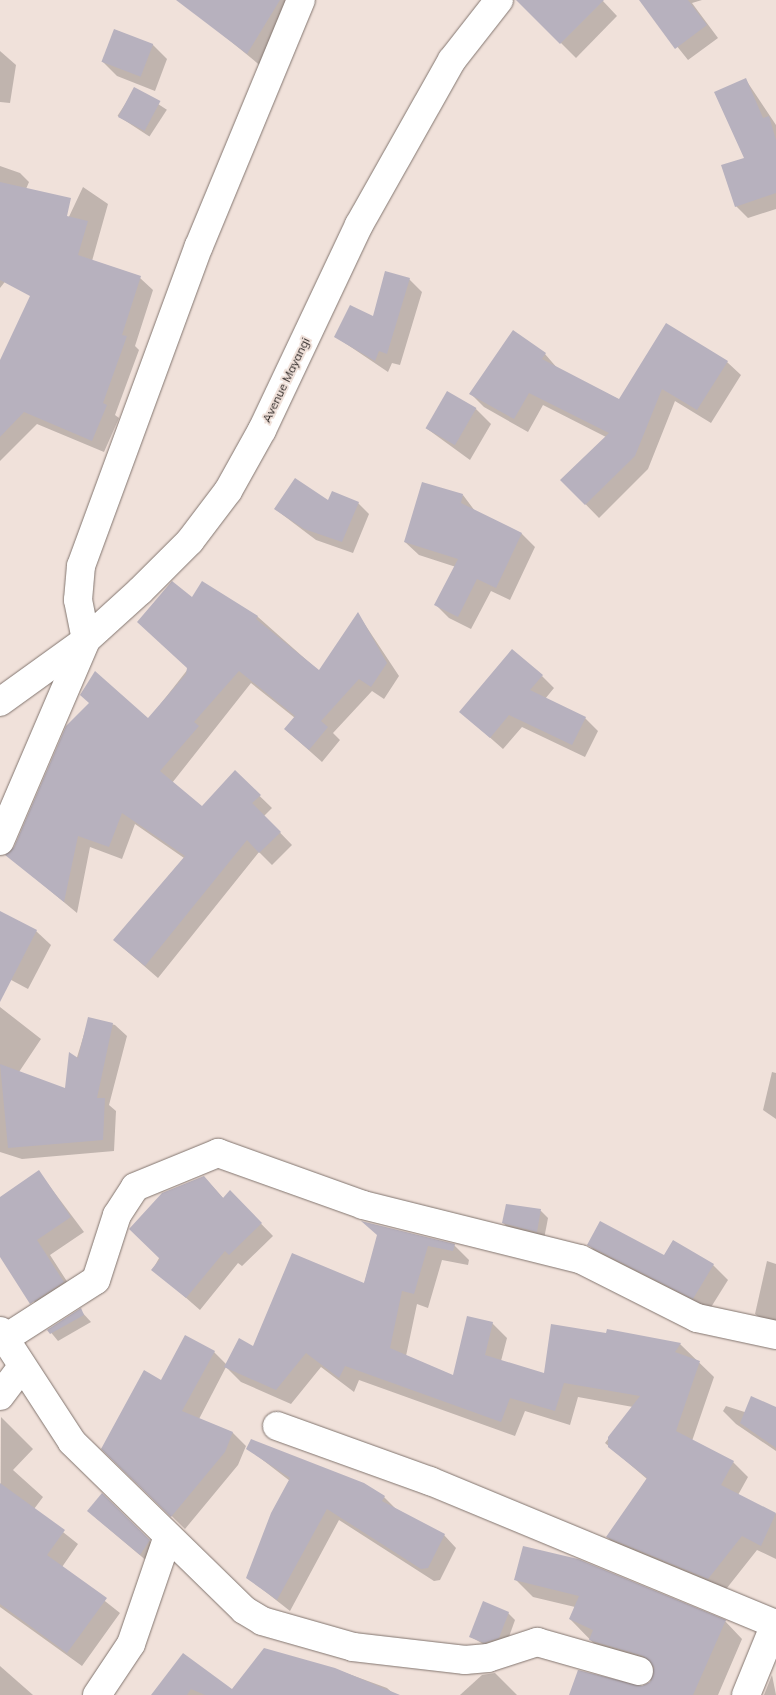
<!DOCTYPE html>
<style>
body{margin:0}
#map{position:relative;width:776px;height:1695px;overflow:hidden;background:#f0e1da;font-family:Mulish,sans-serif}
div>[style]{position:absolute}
.shadow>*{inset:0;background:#0003;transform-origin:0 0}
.building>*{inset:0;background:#b7b1be;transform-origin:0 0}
.roads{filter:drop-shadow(0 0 1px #82756f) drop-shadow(0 0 1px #82756f)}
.minor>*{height:28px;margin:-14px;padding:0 14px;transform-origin:14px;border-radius:14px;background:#fff}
span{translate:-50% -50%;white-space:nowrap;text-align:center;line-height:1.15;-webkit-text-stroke:4px #f0e1da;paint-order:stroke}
.street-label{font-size:12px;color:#2c2624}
</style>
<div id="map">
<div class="shadow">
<div style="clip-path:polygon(227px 0,303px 0,262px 67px,212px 26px)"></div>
<div style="clip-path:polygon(532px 0,602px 0,617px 16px,576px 58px,525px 7px)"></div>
<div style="clip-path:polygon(640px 0,702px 0,692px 3px,718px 38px,688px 60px)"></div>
<div style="clip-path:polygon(115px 30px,153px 45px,167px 59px,155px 91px,117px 76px,103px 62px)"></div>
<div style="clip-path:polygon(0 51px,16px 65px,10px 103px,0 102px)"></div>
<div style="clip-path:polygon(746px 80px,776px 125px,776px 209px,748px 218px,736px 206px,746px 158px)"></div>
<div style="left:135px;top:89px;width:38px;height:32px;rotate:33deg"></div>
<div style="clip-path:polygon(0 166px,20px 173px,29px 182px,26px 189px,66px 205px,0 288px)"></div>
<div style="clip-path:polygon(83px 187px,108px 204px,92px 261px,140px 278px,153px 290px,135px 346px,139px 350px,115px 415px,119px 418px,104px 452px,37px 424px,0 461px,0 363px)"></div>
<div style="clip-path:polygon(409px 279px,422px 292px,400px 365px,392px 363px,388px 372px,336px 337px,373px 317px)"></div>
<div style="clip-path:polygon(513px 332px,545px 354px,558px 369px,620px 400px,727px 362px,741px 375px,711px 423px,675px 401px,648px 469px,599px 518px,562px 480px,606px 437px,543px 405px,528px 432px,484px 407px,471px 394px)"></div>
<div style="clip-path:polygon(476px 409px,491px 424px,470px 460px,426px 428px)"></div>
<div style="clip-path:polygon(463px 495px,475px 511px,522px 534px,535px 547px,510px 600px,491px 591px,471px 629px,449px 618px,436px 605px,456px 567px,419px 555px,405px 542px)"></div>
<div style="clip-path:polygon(329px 502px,358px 503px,369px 514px,353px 553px,316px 540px,275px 509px)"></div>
<div style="clip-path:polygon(203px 583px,258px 617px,320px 672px,358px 614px,399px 676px,384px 699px,372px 691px,333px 733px,340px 740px,322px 762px,285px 729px,295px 718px,251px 683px,172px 783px,202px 808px,235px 772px,272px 808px,264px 816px,292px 845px,272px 865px,259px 852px,158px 978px,114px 940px,184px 858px,135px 824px,122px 859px,90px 847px,77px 913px,7px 855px,15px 848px,90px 703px,81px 694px,95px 673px,148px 720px,188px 669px,192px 599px)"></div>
<div style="clip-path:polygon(542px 676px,554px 688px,545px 699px,585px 718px,598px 731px,585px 757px,522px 727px,503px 749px,461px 712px)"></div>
<div style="clip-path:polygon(0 913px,36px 931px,51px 945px,28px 989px,0 974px)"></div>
<div style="clip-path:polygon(0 1007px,41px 1039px,19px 1072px,67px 1090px,89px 1018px,115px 1025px,127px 1036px,109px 1105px,116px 1111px,114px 1151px,22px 1159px,0 1152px)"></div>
<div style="clip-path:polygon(772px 1072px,776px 1073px,776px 1119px,763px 1110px)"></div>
<div style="clip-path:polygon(39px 1172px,84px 1232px,50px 1255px,77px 1297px,46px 1317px,0 1256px,0 1198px)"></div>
<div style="clip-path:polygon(204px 1177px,224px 1199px,230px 1192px,273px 1236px,242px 1266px,238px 1263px,200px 1310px,153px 1269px)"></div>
<div style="clip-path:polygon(507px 1205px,541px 1211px,548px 1218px,544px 1239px,511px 1230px,503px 1223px)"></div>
<div style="clip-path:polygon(378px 1236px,454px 1245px,469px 1260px,468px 1265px,442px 1260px,428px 1308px,417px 1304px,406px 1356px,454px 1377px,492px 1323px,507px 1338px,501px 1361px,545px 1374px,680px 1344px,714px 1377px,692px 1441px,733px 1462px,748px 1477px,738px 1495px,776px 1514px,776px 1559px,757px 1550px,723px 1593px,622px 1551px,607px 1537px,647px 1479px,605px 1443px,633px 1407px,578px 1397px,570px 1425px,525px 1411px,515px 1436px,359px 1380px,354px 1392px,321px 1367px,291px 1404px,241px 1382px,226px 1367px,199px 1419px,233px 1433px,246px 1446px,238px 1465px,185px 1529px,103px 1449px,161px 1381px,214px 1352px,227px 1365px,364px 1284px)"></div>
<div style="clip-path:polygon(589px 1245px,713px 1265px,728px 1280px,708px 1312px,603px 1260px)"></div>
<div style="clip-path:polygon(767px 1261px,776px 1264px,776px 1330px,755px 1314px)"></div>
<div style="clip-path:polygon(80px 1310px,91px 1322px,58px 1341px,49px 1330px)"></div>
<div style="clip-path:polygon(726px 1406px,776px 1422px,776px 1451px,736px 1424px,723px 1411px)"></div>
<div style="clip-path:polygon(1px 1417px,33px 1449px,13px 1470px,43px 1497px,34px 1509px,78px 1544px,62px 1567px,120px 1613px,82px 1666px,0 1607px)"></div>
<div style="clip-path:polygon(247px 1448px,384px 1497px,396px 1509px,444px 1535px,456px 1548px,440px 1580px,434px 1581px,339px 1520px,290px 1611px,248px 1578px,290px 1481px)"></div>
<div style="clip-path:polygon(102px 1495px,157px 1548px,148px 1562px,96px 1518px)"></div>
<div style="clip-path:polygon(515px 1579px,725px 1621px,742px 1639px,718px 1695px,570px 1695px,642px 1688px,651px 1683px,655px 1671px,608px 1658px,570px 1619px,575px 1607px,533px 1597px)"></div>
<div style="clip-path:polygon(508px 1613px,515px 1620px,506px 1645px,492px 1649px,471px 1637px)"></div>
<div style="clip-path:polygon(183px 1655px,232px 1690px,335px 1669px,387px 1688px,395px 1695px,160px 1695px)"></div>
<div style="clip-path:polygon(0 1666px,33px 1695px,0 1695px)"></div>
<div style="clip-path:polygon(495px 1673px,517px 1695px,460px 1695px,482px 1675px)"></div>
<div style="clip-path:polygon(772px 1675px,776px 1695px,764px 1695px)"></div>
</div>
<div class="building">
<div style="clip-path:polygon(176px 0,280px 0,247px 54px)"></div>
<div style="clip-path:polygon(516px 0,604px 0,560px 44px)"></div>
<div style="clip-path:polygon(639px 0,688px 0,707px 25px,675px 49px)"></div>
<div style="left:114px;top:29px;width:42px;height:35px;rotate:21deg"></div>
<div style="clip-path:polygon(746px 78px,763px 118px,769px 116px,776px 140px,776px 193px,735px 207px,721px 165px,744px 158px,714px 92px)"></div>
<div style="left:134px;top:87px;width:30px;height:34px;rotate:28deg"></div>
<div style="clip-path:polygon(0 182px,71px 198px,67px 216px,88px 221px,78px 255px,141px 276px,122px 335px,127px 336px,103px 403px,107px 405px,92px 441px,24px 412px,0 437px,0 360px,30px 296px,0 280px)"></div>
<div style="clip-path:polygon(385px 271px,410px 278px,387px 354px,379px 351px,375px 361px,334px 337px,350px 305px,373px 316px)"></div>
<div style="clip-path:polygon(666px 323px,728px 361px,697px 410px,662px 389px,635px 456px,585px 505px,560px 480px,609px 433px,529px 393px,514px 419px,469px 394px,513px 330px,546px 353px,542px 359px,619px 399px)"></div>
<div style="left:447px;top:391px;width:34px;height:43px;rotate:30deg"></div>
<div style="clip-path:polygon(295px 478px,328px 500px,332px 491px,359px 502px,342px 542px,304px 529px,274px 509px)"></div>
<div style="clip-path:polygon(422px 482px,463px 494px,461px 503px,522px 533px,496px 588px,477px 579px,458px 617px,434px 605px,458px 559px,404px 542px)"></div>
<div style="clip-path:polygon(202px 581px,258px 616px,256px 619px,319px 670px,358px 612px,387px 663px,371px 687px,359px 679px,321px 721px,328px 727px,309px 750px,284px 729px,295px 716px,239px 671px,194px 722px,199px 726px,160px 771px,202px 806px,235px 770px,261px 795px,252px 803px,281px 832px,259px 853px,247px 840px,145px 966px,113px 940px,185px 856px,122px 813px,109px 847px,78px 836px,64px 902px,5px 855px,14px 847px,66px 726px,89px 703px,80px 695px,95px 671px,148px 718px,186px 674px,187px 668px,137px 622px,172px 581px,192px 597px)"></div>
<div style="clip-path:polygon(512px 649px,543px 675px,530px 690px,586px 717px,572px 745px,509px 715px,490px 738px,459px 712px)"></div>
<div style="clip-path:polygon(0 911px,37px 930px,0 1002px)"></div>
<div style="clip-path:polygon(88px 1017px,113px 1023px,97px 1098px,105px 1098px,103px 1140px,8px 1148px,0 1064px,65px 1088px,69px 1052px,78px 1058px)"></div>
<div style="clip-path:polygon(39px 1170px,71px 1217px,37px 1240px,64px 1282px,30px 1304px,0 1257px,0 1197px)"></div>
<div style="clip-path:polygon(204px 1176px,223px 1198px,230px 1190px,262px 1223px,229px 1255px,225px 1251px,186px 1298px,151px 1270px,160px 1259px,129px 1229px,162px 1193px)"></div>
<div style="clip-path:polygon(506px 1204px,541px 1209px,537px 1232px,502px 1223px)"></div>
<div style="clip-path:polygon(361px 1221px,455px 1244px,453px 1251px,428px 1246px,414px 1294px,402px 1291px,390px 1348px,453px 1375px,467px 1316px,493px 1322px,485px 1355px,544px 1373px,551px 1324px,606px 1333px,607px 1329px,681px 1343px,675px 1352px,700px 1361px,676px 1431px,734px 1461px,721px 1485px,776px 1513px,761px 1546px,742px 1536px,708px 1579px,606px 1537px,647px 1478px,608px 1447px,608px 1437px,640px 1396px,564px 1383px,555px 1411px,510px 1398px,501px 1422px,345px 1366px,339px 1378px,306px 1353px,276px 1390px,224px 1367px,239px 1338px,253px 1346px,292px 1253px,364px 1283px,377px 1235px)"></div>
<div style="clip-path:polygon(600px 1221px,664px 1255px,673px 1240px,714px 1264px,693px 1299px,587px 1245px)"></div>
<div style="clip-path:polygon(81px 1308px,84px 1315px,50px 1334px,47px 1330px)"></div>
<div style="clip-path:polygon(185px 1335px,215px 1351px,182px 1411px,233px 1432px,225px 1452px,171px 1517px,101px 1449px,144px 1370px,161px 1380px)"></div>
<div style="clip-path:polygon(751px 1396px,776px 1407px,776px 1448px,740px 1423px)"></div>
<div style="clip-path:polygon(251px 1439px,364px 1483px,385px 1496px,382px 1501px,445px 1534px,428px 1568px,421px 1569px,327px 1509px,277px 1600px,246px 1578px,271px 1513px,290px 1478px,246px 1449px)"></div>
<div style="clip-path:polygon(0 1483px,65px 1530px,47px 1555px,107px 1598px,67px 1653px,0 1604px)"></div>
<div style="clip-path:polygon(102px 1493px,150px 1540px,140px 1555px,87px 1511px)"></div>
<div style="clip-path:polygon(523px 1546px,578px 1559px,726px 1620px,693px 1695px,569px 1695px,578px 1670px,642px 1686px,650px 1682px,654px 1667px,643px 1656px,589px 1640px,593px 1630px,569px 1619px,579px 1596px,514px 1580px)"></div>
<div style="clip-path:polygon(483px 1601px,509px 1612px,499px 1638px,484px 1643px,469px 1637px)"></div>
<div style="clip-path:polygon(264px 1648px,335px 1668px,400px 1695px,205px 1695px,191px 1689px,187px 1695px,151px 1695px,183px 1653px,232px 1689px)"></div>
</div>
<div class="roads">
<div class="minor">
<div style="left:0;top:702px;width:106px;rotate:-35.8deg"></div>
<div style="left:86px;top:640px;width:73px;rotate:-42.2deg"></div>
<div style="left:140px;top:591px;width:71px;rotate:-45deg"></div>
<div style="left:190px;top:541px;width:63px;rotate:-52.8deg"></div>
<div style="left:228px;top:491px;width:70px;rotate:-60.9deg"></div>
<div style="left:262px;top:430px;width:227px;rotate:-64.7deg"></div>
<div style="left:359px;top:225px;width:189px;rotate:-60.6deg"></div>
<div style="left:452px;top:60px;width:76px;rotate:-51.9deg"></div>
<div style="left:0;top:841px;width:219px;rotate:-66.8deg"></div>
<div style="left:86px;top:640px;width:41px;rotate:-101.3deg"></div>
<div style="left:78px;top:600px;width:34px;rotate:-85deg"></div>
<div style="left:81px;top:566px;width:341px;rotate:-69.8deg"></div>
<div style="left:199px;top:246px;width:266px;rotate:-67.5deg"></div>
<div style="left:0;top:1331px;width:132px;rotate:57deg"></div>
<div style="left:72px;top:1442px;width:240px;rotate:44.3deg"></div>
<div style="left:244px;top:1610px;width:21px;rotate:31deg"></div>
<div style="left:262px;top:1621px;width:95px;rotate:15.9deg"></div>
<div style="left:353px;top:1647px;width:113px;rotate:6.6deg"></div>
<div style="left:465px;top:1660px;width:23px;rotate:-5deg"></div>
<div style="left:488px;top:1658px;width:52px;rotate:-18.1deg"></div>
<div style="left:537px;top:1642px;width:106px;rotate:15.9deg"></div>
<div style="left:4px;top:1339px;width:109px;rotate:-32.7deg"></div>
<div style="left:96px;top:1280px;width:68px;rotate:-72.1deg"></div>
<div style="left:117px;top:1215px;width:33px;rotate:-57deg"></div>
<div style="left:135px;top:1187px;width:90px;rotate:-22.3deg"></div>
<div style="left:218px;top:1153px;width:154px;rotate:19.7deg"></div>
<div style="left:363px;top:1205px;width:224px;rotate:14deg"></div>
<div style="left:580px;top:1259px;width:131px;rotate:26.8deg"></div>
<div style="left:697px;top:1318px;width:81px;rotate:12.1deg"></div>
<div style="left:0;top:1396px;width:36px;rotate:-53deg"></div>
<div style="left:277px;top:1426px;width:163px;rotate:19.8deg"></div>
<div style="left:430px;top:1481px;width:374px;rotate:22.5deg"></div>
<div style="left:97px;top:1695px;width:61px;rotate:-56.3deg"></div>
<div style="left:131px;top:1644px;width:114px;rotate:-71.1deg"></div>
<div style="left:746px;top:1695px;width:77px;rotate:-67.8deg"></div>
</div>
</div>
<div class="street-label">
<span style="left:286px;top:380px;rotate:-64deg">Avenue Mayangi</span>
</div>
</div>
